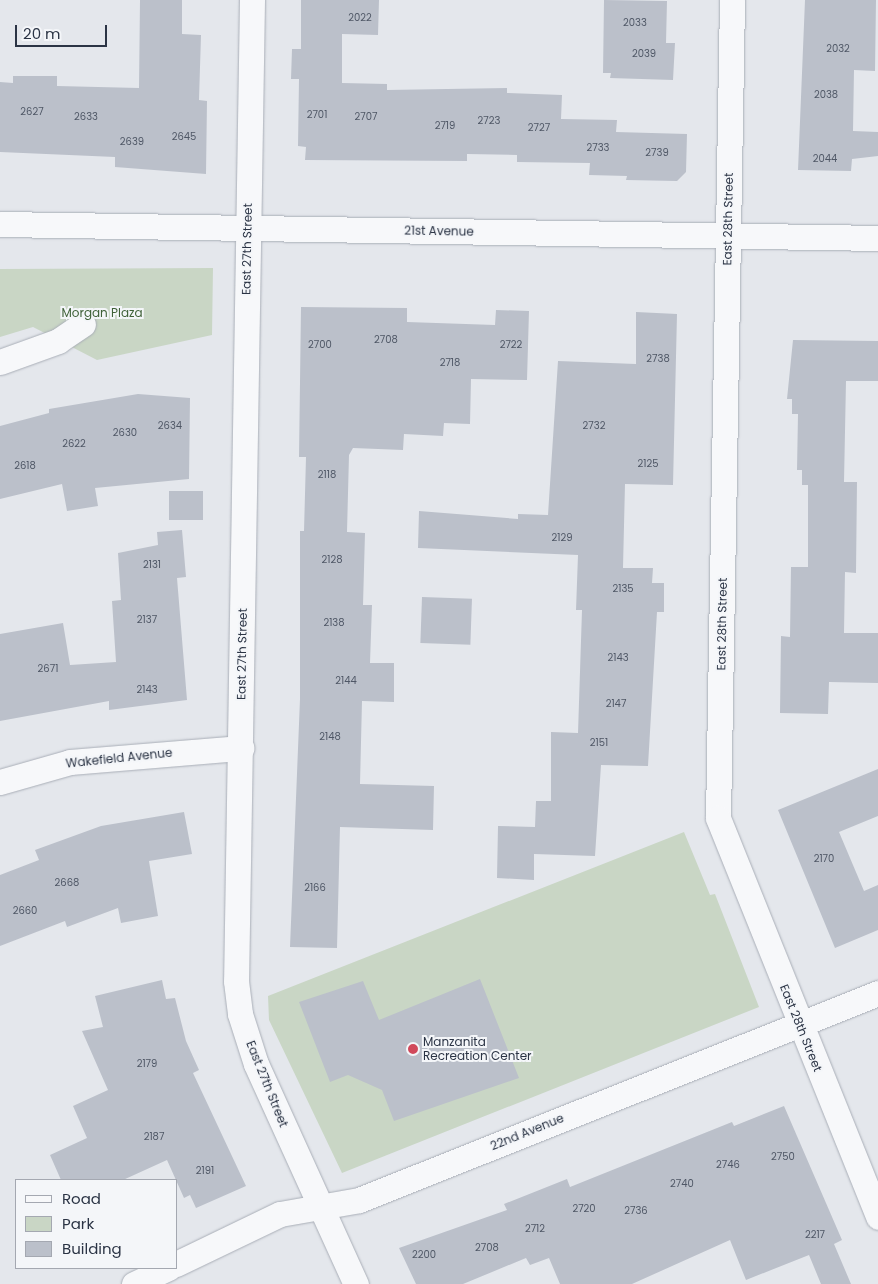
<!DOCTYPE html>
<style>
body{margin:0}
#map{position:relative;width:878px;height:1284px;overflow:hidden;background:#e4e7ec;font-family:Poppins,sans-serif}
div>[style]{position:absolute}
.green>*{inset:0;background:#c9d6c5}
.building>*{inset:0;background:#bbc0ca;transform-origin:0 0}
.roads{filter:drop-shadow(0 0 1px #a9aeb7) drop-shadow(0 0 1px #a9aeb7)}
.minor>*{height:25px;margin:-12.5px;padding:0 12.5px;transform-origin:12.5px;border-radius:12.5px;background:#f7f8fa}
.dots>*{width:14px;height:14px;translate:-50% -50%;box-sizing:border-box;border:2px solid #f4f6f9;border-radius:50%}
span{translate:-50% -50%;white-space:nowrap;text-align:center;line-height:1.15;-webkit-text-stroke:4px #f4f6f9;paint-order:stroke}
.number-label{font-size:10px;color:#4f5766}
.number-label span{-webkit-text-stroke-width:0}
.street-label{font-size:12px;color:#2b3445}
.park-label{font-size:12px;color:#3f6138}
.poi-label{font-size:12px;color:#2b3445}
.left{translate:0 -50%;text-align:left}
.legend{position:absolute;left:15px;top:1179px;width:162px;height:90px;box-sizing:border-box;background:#f4f6f9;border:1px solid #a4a8b1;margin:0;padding:6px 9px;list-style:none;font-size:15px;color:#2b3445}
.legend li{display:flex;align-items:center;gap:10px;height:25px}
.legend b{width:25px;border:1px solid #a4a8b1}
.scale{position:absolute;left:15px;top:25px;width:92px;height:22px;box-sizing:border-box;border:2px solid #2b3445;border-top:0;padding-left:6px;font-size:15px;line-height:18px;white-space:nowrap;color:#2b3445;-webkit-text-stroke:4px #f4f6f9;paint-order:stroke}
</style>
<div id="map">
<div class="green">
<div style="clip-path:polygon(213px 268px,212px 335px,97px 360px,33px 327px,0 337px,0 269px)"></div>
<div style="clip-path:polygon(684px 832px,710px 895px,715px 894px,759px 1007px,342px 1173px,269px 1020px,268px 996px)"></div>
</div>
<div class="building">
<div style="clip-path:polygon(140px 0,182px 0,182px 34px,201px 35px,199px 100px,207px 101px,206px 174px,115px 167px,115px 157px,0 152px,0 82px,13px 83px,13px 76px,57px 76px,57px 86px,139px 88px)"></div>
<div style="clip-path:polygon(301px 0,379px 0,378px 35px,342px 34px,342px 83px,387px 84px,387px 90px,507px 88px,507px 93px,562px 95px,561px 119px,617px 120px,616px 132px,687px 134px,686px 172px,677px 181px,626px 180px,627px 176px,589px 175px,590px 163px,517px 162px,517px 155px,467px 154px,467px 161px,305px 160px,306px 147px,298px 146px,299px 79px,291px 79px,292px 49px,301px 49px)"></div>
<div style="clip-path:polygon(604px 0,667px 1px,666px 43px,675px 43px,673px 80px,610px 78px,611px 73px,603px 73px)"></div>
<div style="clip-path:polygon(805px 0,876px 0,875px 71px,854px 70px,853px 131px,878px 132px,878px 156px,852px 159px,851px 171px,798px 170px)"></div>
<div style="clip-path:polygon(301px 307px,407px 308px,407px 322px,495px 325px,496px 310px,529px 311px,527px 380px,471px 379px,470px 424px,444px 423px,443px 436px,404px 434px,403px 450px,353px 448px,349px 455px,347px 532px,365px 533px,363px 605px,372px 605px,370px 663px,394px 663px,394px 702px,362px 701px,360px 784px,434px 786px,433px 830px,340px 827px,337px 948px,290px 947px,300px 699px,300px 531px,304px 531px,306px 457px,299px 457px)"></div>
<div style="clip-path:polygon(636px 312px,677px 314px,673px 485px,625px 484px,623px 568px,653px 568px,652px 583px,664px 583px,664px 612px,657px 612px,648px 766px,601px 765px,595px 856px,534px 854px,534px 880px,497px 878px,498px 826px,535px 827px,536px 801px,551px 801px,551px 732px,578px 733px,582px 610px,576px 610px,578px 555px,418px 548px,419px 511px,518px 519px,518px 514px,548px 515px,558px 361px,636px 364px)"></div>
<div style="clip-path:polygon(793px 340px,878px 341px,878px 381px,846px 381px,844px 482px,857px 482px,856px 573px,845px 572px,844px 633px,878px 633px,878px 683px,829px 682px,828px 714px,780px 713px,781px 636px,790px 637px,791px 567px,808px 567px,808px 485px,802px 485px,802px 470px,797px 470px,798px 414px,792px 414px,792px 399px,787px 399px)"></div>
<div style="clip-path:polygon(138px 394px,190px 398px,189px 479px,95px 488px,98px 506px,67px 511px,62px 484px,0 499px,0 426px,49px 413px,49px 409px)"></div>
<div style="left:169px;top:491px;width:34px;height:29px"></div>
<div style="clip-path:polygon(182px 530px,186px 577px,177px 578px,187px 700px,109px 710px,109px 701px,0 721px,0 634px,63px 623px,70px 665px,116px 662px,112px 601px,121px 600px,118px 553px,158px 545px,157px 532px)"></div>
<div style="left:422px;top:597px;width:50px;height:46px;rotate:2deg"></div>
<div style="clip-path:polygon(878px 769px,878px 816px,839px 832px,864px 891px,878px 885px,878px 930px,835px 948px,778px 810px)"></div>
<div style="clip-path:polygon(184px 812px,192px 854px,149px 861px,158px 916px,121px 923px,118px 908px,67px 927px,65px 921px,0 946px,0 875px,39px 860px,35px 850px,101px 826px)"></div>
<div style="clip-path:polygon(480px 979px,519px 1078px,394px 1121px,382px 1090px,348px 1075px,330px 1082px,299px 1002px,363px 981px,379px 1020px)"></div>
<div style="clip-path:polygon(162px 980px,166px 999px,175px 998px,186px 1041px,199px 1070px,193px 1073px,246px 1186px,196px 1208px,190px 1195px,184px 1198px,167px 1160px,123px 1180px,61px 1180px,50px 1155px,87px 1138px,73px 1106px,108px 1090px,82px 1031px,103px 1027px,95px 996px)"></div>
<div style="clip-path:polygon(784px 1106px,842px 1240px,834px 1244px,851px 1284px,821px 1284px,809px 1255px,746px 1280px,730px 1240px,632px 1284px,560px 1284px,549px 1258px,530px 1265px,526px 1258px,463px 1284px,416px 1284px,399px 1248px,507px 1210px,504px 1204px,567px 1179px,570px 1187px,732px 1122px,734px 1126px)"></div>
</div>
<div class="roads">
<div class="minor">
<div style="left:252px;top:0;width:981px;rotate:90.93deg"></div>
<div style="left:236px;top:981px;width:33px;rotate:83deg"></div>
<div style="left:240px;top:1014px;width:52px;rotate:72.3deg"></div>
<div style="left:256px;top:1064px;width:242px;rotate:65.6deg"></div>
<div style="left:732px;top:0;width:818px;rotate:90.98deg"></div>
<div style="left:718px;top:818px;width:430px;rotate:68.1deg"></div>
<div style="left:0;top:224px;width:878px;rotate:0.91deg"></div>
<div style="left:0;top:362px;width:62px;rotate:-19.9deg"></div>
<div style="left:58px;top:341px;width:30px;rotate:-34deg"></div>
<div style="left:0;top:782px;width:73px;rotate:-15.9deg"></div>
<div style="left:70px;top:762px;width:172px;rotate:-4.7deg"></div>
<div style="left:176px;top:1264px;width:115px;rotate:-25.7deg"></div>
<div style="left:280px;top:1214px;width:80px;rotate:-10deg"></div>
<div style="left:359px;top:1200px;width:559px;rotate:-21.74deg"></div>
<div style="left:134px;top:1284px;width:38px;rotate:-25deg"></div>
</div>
</div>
<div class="dots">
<div style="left:413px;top:1049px;background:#d1495b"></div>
</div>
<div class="number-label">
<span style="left:360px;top:18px">2022</span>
<span style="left:635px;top:23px">2033</span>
<span style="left:838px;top:49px">2032</span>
<span style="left:644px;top:54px">2039</span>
<span style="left:826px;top:95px">2038</span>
<span style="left:32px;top:112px">2627</span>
<span style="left:317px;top:115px">2701</span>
<span style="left:86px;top:117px">2633</span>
<span style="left:366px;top:117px">2707</span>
<span style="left:489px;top:121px">2723</span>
<span style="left:445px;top:126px">2719</span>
<span style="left:539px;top:128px">2727</span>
<span style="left:184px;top:137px">2645</span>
<span style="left:132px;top:142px">2639</span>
<span style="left:598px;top:148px">2733</span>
<span style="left:657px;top:153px">2739</span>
<span style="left:825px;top:159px">2044</span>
<span style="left:386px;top:340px">2708</span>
<span style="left:320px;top:345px">2700</span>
<span style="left:511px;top:345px">2722</span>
<span style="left:658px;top:359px">2738</span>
<span style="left:450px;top:363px">2718</span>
<span style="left:170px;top:426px">2634</span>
<span style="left:594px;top:426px">2732</span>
<span style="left:125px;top:433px">2630</span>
<span style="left:74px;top:444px">2622</span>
<span style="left:648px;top:464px">2125</span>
<span style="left:25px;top:466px">2618</span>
<span style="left:327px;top:475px">2118</span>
<span style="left:562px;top:538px">2129</span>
<span style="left:332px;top:560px">2128</span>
<span style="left:152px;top:565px">2131</span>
<span style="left:623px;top:589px">2135</span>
<span style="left:147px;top:620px">2137</span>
<span style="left:334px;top:623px">2138</span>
<span style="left:618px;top:658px">2143</span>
<span style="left:48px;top:669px">2671</span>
<span style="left:346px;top:681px">2144</span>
<span style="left:147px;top:690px">2143</span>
<span style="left:616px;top:704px">2147</span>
<span style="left:330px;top:737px">2148</span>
<span style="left:599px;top:743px">2151</span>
<span style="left:824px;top:859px">2170</span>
<span style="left:67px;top:883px">2668</span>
<span style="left:315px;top:888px">2166</span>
<span style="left:25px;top:911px">2660</span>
<span style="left:147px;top:1064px">2179</span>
<span style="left:154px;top:1137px">2187</span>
<span style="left:783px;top:1157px">2750</span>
<span style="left:728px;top:1165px">2746</span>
<span style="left:205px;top:1171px">2191</span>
<span style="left:682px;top:1184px">2740</span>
<span style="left:584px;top:1209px">2720</span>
<span style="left:636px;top:1211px">2736</span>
<span style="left:535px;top:1229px">2712</span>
<span style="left:815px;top:1235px">2217</span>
<span style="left:487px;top:1248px">2708</span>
<span style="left:424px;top:1255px">2200</span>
</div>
<div class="street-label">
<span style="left:728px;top:219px;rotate:-89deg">East 28th Street</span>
<span style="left:439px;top:231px;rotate:1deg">21st Avenue</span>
<span style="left:247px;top:249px;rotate:-89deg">East 27th Street</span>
<span style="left:722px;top:624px;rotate:-89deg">East 28th Street</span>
<span style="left:242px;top:654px;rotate:-89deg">East 27th Street</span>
<span style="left:119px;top:758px;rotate:-6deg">Wakefield Avenue</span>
<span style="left:801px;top:1028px;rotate:68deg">East 28th Street</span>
<span style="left:267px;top:1084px;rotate:68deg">East 27th Street</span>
<span style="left:527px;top:1132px;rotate:-22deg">22nd Avenue</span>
</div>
<div class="park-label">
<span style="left:102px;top:313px">Morgan Plaza</span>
</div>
<div class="poi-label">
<span class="left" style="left:423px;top:1049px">Manzanita<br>Recreation Center</span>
</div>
<ul class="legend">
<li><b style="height:6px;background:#f7f8fa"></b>Road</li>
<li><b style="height:14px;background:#c9d6c5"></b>Park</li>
<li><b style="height:14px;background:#bbc0ca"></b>Building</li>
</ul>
<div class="scale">20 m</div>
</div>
